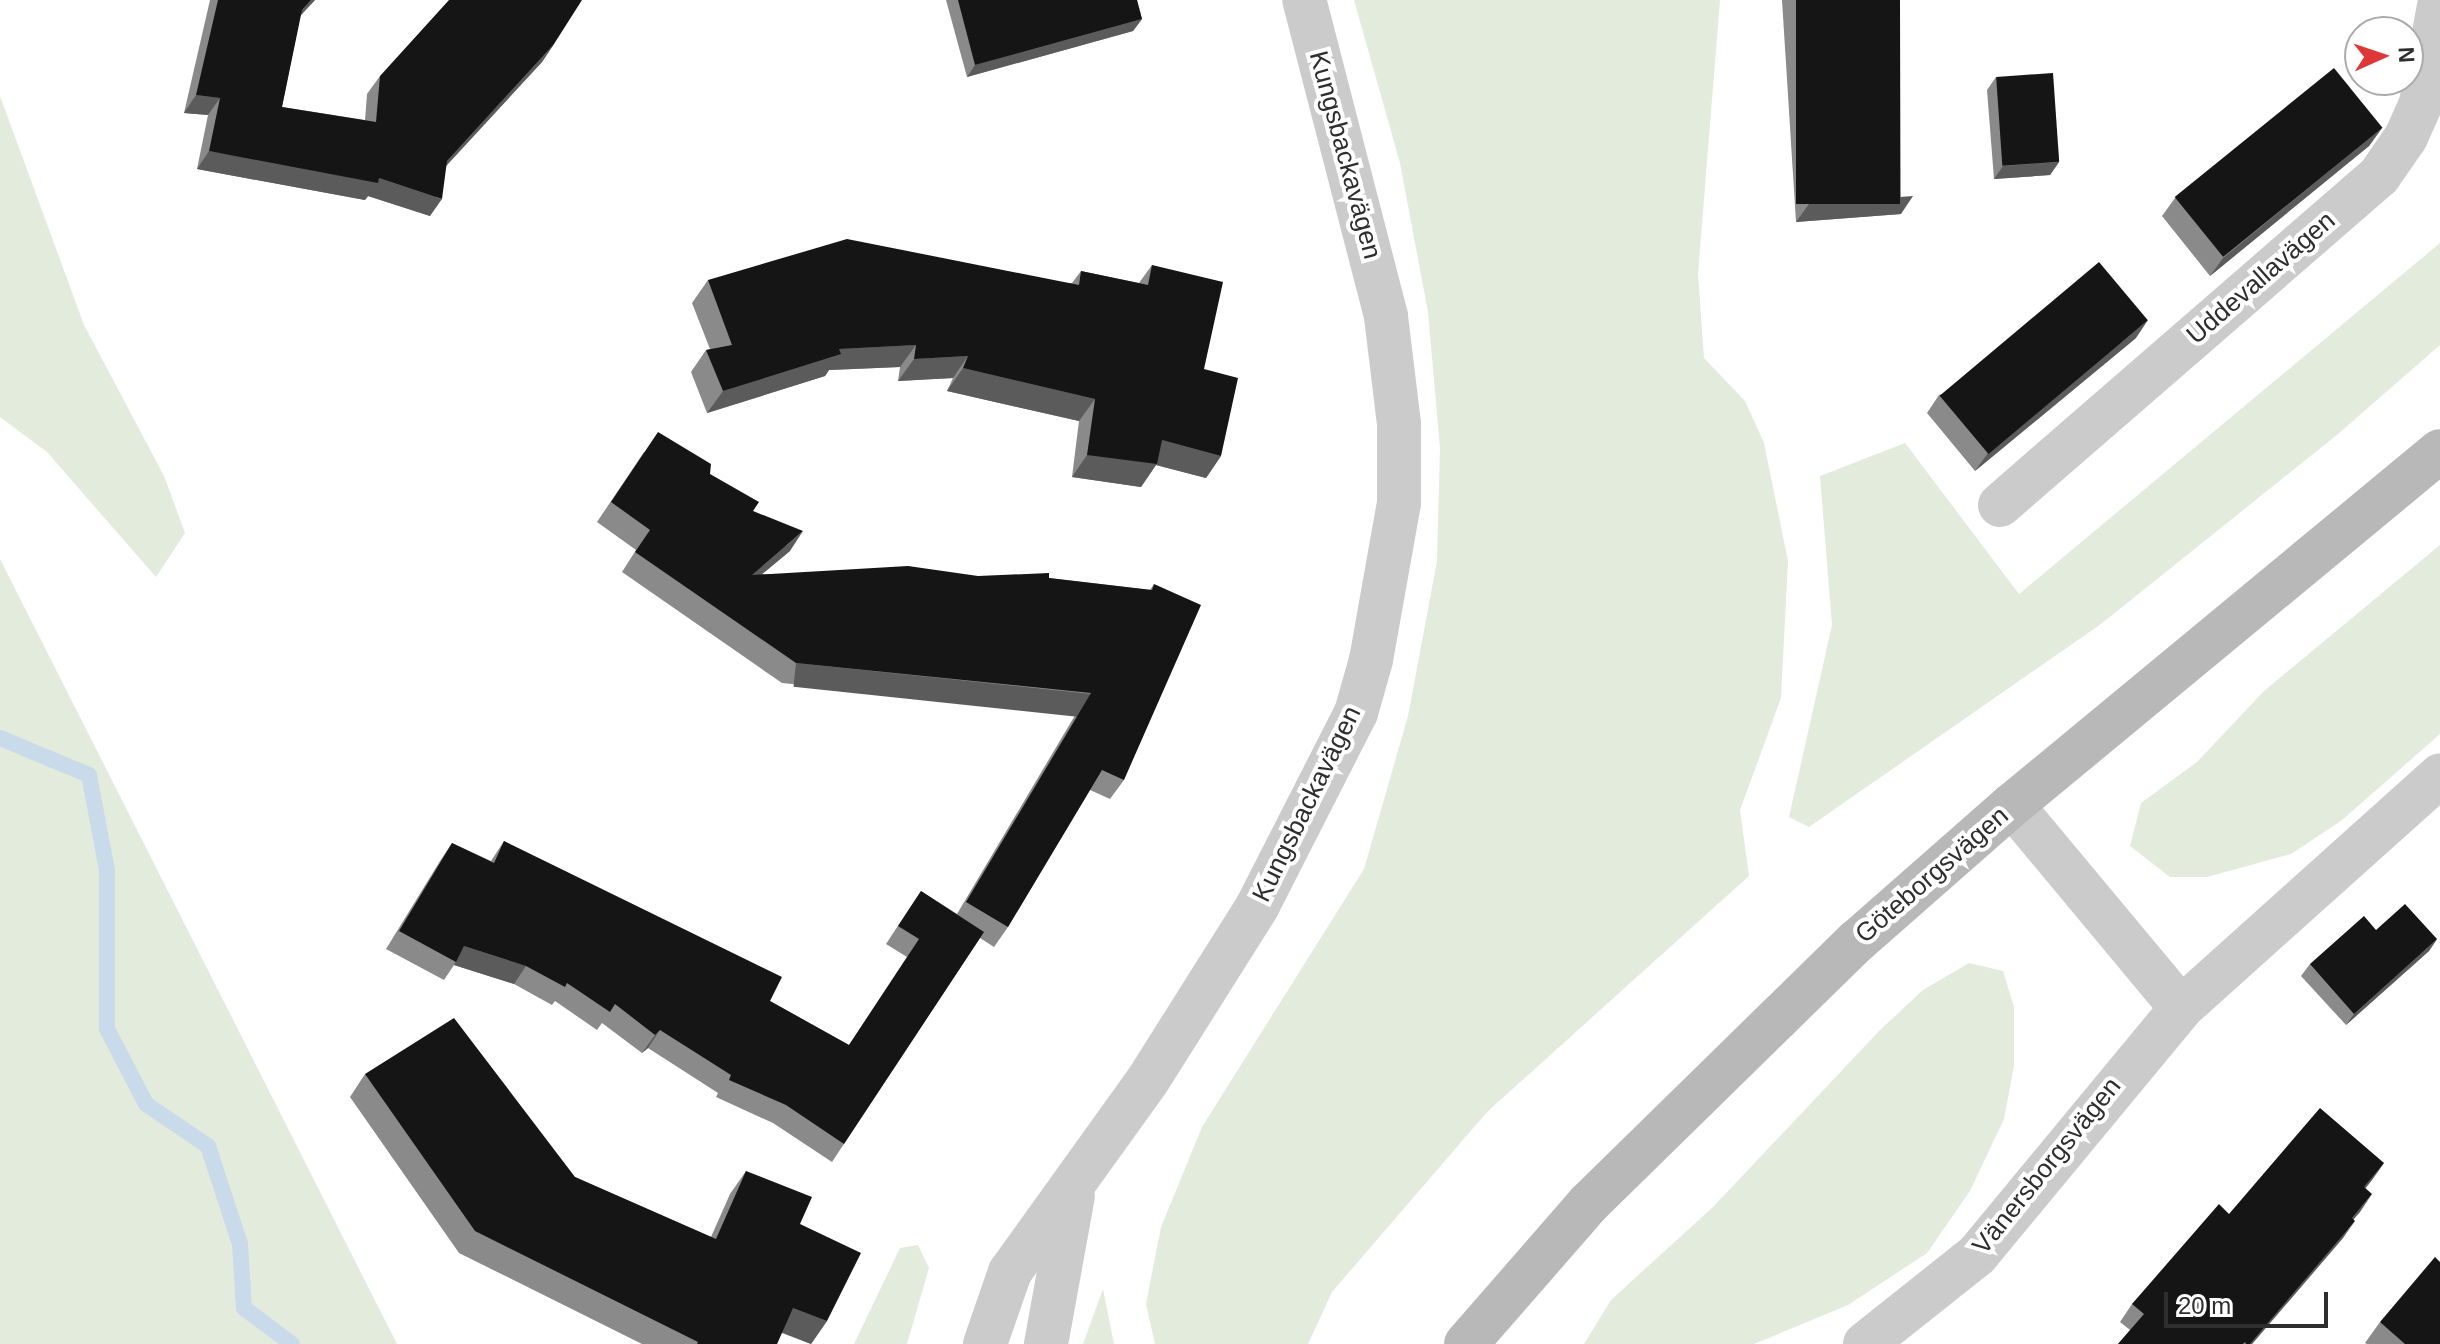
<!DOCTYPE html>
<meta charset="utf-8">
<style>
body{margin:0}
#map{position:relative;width:2440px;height:1344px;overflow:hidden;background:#fff;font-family:Arial,sans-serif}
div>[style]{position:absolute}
.green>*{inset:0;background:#e3ebdc}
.stream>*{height:16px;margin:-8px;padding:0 8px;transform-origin:8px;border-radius:8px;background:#c9dbea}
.street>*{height:44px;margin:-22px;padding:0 22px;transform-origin:22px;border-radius:22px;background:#cbcbcb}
.secondary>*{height:44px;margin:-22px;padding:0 22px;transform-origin:22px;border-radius:22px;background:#b8b8b8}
.wall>*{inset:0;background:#8a8a8a}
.shaded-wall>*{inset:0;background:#5b5b5b;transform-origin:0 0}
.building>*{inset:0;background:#151515;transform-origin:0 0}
span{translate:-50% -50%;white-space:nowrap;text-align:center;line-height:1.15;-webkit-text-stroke:8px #fff;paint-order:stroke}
.street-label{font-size:26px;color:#2e2e2e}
.north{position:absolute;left:2344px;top:16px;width:80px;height:80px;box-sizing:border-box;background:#fff;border:2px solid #ababab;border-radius:50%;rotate:87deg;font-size:22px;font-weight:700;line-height:32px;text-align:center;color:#2e2e2e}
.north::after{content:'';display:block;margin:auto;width:28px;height:36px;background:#df3638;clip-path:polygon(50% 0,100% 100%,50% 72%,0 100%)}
.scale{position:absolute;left:2164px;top:1292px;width:164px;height:36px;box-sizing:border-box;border:4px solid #2e2e2e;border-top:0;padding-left:10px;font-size:24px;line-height:28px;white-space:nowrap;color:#2e2e2e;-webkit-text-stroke:6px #fff;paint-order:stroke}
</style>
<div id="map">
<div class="green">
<div style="clip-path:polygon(1354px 0,1720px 0,1698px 274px,1704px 358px,1745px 401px,1764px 443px,1788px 561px,1781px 698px,1740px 810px,1749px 876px,1487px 1112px,1332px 1292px,1308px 1344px,1155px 1344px,1146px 1304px,1161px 1227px,1202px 1127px,1364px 869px,1408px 716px,1437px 561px,1440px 448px,1428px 312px,1400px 163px)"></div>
<div style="clip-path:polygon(0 96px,84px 325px,164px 476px,185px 533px,156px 577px,47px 452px,0 417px)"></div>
<div style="clip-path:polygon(2440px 243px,2440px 345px,2338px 434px,2101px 624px,1809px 827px,1789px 817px,1832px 625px,1820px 476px,1905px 443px,2019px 594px)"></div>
<div style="clip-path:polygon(2440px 545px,2440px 734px,2341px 821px,2291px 854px,2207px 877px,2170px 877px,2130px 846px,2141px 803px,2197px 762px,2264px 691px)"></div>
<div style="clip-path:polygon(0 559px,397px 1344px,0 1344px)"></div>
<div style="clip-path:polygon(1969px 963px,2003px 971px,2014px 1007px,2014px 1066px,2004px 1119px,1970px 1191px,1927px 1253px,1848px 1305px,1754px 1344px,1584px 1344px,1611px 1300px,1714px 1206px,1880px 1030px,1923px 990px)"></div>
<div style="clip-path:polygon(918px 1245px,929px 1268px,907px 1344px,854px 1344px,900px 1248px)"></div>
<div style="clip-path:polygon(1103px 1289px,1114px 1344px,1083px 1344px)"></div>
</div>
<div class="stream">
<div style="left:0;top:738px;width:96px;rotate:22.6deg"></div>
<div style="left:89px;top:775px;width:97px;rotate:79.3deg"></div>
<div style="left:107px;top:870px;width:159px;rotate:90deg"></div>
<div style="left:107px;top:1029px;width:85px;rotate:62.5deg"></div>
<div style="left:146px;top:1104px;width:75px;rotate:34.1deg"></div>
<div style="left:208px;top:1146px;width:103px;rotate:71.9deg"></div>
<div style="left:240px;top:1244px;width:64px;rotate:86.4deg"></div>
<div style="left:244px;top:1308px;width:60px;rotate:36.9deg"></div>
</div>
<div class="street">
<div style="left:2000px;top:505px;width:502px;rotate:-40.96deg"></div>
<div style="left:2379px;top:176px;width:47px;rotate:-55.3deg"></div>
<div style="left:2406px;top:137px;width:37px;rotate:-66deg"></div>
<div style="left:2421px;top:103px;width:105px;rotate:-79.5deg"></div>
<div style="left:2012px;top:805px;width:264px;rotate:50.2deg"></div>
<div style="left:2181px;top:1008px;width:348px;rotate:-41.9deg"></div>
<div style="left:985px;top:1344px;width:76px;rotate:-70.9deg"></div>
<div style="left:1010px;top:1272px;width:236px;rotate:-54.3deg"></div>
<div style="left:1148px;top:1080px;width:204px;rotate:-57.8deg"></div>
<div style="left:1257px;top:907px;width:218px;rotate:-63deg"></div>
<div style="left:1356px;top:713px;width:55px;rotate:-74.2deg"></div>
<div style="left:1371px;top:660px;width:159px;rotate:-79.9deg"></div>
<div style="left:1399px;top:503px;width:79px;rotate:-90deg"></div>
<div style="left:1399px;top:424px;width:109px;rotate:-96.9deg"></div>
<div style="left:1386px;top:316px;width:326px;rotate:-104.5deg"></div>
<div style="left:1046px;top:1344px;width:150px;rotate:-79.7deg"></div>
<div style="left:1865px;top:1344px;width:143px;rotate:-38.5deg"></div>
<div style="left:1977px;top:1255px;width:320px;rotate:-50.4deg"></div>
</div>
<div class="secondary">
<div style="left:1466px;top:1344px;width:186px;rotate:-48.9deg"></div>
<div style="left:1588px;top:1204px;width:376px;rotate:-44.4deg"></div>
<div style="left:1857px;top:941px;width:206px;rotate:-41.3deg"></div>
<div style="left:2012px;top:805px;width:555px;rotate:-39.59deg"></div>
</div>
<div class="wall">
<div style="clip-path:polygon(210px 0,315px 0,300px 16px,282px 107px,365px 120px,367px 94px,380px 76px,554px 44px,542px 62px,446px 166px,430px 216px,368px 196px,365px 200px,197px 169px,208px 115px,184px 113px)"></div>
<div style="clip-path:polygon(946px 0,1137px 0,1142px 19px,1133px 31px,967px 77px)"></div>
<div style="clip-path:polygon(1782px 0,1900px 0,1901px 214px,1796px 222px)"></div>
<div style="clip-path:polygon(1996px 77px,2059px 162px,2050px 175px,1994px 179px,1987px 90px)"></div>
<div style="clip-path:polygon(2382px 128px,2369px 146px,2210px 276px,2162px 216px,2175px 198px)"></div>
<div style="clip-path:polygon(1152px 265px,1204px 369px,1221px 456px,1206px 478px,1156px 465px,1141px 487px,1072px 477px,1079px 421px,947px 391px,953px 378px,898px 381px,900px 367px,829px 370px,825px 376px,707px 413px,691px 372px,706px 350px,710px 349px,692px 303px,708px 280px,1072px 283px,1081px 271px,1139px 283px)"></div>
<div style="clip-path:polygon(2136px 338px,1975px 471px,1927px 413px,1939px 395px)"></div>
<div style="clip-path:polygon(644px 452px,710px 474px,753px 511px,790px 551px,762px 574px,1049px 578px,1150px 590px,1154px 584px,1124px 780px,1110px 799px,1090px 790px,1008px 927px,994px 947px,980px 938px,832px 1162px,773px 1123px,716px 1097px,718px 1093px,648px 1048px,642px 1053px,602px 1023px,597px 1030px,555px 1001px,552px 1005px,514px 984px,454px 965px,444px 980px,386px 949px,440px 861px,452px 843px,491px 861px,504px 841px,770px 1001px,849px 1045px,907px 957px,886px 944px,909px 909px,921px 891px,957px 914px,1077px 712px,782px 683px,622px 572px,636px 550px,597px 522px)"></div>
<div style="clip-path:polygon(2437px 939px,2429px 951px,2346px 1025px,2301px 976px,2310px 964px)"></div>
<div style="clip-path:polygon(365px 1074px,575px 1177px,711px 1237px,730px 1194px,746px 1171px,800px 1224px,827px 1321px,811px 1344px,782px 1332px,777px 1344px,642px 1344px,459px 1253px,350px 1097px)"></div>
<div style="clip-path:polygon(2384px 1163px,2366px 1188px,2360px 1212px,2353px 1219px,2343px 1238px,2252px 1344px,2118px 1344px,2130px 1330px,2120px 1322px,2132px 1304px,2229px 1214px)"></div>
<div style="clip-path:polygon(2380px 1322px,2440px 1344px,2367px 1344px,2365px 1343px)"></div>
</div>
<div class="shaded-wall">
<div style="clip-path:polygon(311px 0,315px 0,289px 28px,302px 10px)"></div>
<div style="clip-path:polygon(1142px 19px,1133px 31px,967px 77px,975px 65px)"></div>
<div style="clip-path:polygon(554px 44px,542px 62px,434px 179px,447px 161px)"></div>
<div style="clip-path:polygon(196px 95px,220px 98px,208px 115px,184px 113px)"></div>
<div style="clip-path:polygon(2382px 128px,2369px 146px,2210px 276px,2223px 258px)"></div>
<div style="clip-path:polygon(209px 151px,379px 178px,442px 199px,430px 216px,368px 196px,365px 200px,197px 169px)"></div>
<div style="clip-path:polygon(2059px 162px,2050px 175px,1994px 179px,2003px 166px)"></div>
<div style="clip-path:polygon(1913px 196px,1901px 214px,1796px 222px,1809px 204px)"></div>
<div style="clip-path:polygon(2148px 320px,2136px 338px,1975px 471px,1988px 453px)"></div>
<div style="clip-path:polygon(916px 345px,900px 367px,829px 370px,825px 376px,707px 413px,723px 391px,839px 349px)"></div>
<div style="clip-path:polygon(968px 356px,953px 378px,898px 381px,914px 359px)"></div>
<div style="clip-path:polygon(963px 368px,1095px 399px,1079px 421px,947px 391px)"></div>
<div style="clip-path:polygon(1162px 440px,1221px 456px,1206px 478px,1156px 465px,1141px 487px,1072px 477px,1087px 455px)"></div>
<div style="clip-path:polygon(803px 531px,790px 551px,738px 594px,752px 575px)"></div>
<div style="left:796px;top:663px;width:297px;height:24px;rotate:6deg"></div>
<div style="clip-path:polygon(2437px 939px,2429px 951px,2346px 1025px,2354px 1014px)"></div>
<div style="clip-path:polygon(464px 946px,526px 966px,514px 984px,454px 965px)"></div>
<div style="clip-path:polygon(660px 1030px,648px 1048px,642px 1053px,655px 1035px)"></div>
<div style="clip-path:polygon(2384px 1163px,2372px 1180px,2352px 1204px,2364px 1187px)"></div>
<div style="clip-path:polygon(2372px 1194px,2360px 1212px,2340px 1235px,2352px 1218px)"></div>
<div style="clip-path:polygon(2355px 1221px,2343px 1238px,2252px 1344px,2250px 1344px)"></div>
<div style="clip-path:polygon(793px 1308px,827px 1321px,811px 1344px,777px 1331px)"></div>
</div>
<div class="building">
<div style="clip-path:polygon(218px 0,311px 0,302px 10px,282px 107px,376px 122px,380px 76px,449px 0,582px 0,554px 44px,447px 161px,442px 199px,379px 178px,378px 183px,209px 151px,220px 98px,196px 95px)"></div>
<div style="clip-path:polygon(958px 0,1137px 0,1142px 19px,975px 65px)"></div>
<div style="left:1796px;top:0;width:104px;height:204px"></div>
<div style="left:2334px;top:68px;width:77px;height:205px;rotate:51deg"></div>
<div style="left:2053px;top:73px;width:89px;height:57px;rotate:86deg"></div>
<div style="clip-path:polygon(847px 239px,1079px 285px,1081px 271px,1148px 285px,1152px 265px,1223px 282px,1204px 369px,1238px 378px,1221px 456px,1162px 440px,1157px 464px,1087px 455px,1095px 399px,963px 368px,968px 356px,914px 359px,916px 345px,839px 349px,841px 354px,723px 391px,706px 350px,732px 345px,708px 280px)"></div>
<div style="left:2099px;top:262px;width:76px;height:208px;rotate:50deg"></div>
<div style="clip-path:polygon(658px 432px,711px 464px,710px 474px,759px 502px,753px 511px,803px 531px,752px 575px,908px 566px,978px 576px,1049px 573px,1049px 578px,1152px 590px,1154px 584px,1201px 605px,1124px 780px,1102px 770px,1008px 927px,966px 902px,1091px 693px,796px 663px,635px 552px,650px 530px,611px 502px)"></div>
<div style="clip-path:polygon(504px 841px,782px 977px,770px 1001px,849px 1045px,919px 939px,898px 926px,921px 891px,984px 932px,844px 1144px,786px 1105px,729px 1080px,731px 1075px,660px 1030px,655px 1035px,615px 1004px,610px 1012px,567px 983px,565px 987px,526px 966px,464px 946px,456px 962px,399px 931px,452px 843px,494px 863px)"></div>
<div style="clip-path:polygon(2405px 904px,2437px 939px,2354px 1014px,2310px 964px,2364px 916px,2376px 930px)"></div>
<div style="clip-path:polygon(454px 1018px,575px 1177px,716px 1239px,746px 1171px,812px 1197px,800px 1224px,861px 1253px,827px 1321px,793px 1308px,777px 1344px,697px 1344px,698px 1342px,475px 1231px,365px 1074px)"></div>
<div style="clip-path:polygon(2320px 1108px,2384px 1163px,2364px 1187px,2372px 1194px,2352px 1218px,2355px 1221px,2250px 1344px,2246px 1344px,2245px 1342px,2243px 1344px,2118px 1344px,2144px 1314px,2132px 1304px,2219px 1204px,2229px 1214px)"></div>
<div style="clip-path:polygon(2435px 1257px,2440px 1262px,2440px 1344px,2405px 1344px,2380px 1322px)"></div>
</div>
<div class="street-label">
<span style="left:1345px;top:155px;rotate:75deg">Kungsbackavägen</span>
<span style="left:2261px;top:278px;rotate:-41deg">Uddevallavägen</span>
<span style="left:1307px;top:804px;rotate:-64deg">Kungsbackavägen</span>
<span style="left:1932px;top:875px;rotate:-41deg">Göteborgsvägen</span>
<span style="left:2047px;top:1166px;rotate:-51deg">Vänersborgsvägen</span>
</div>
<div class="north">N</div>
<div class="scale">20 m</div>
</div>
